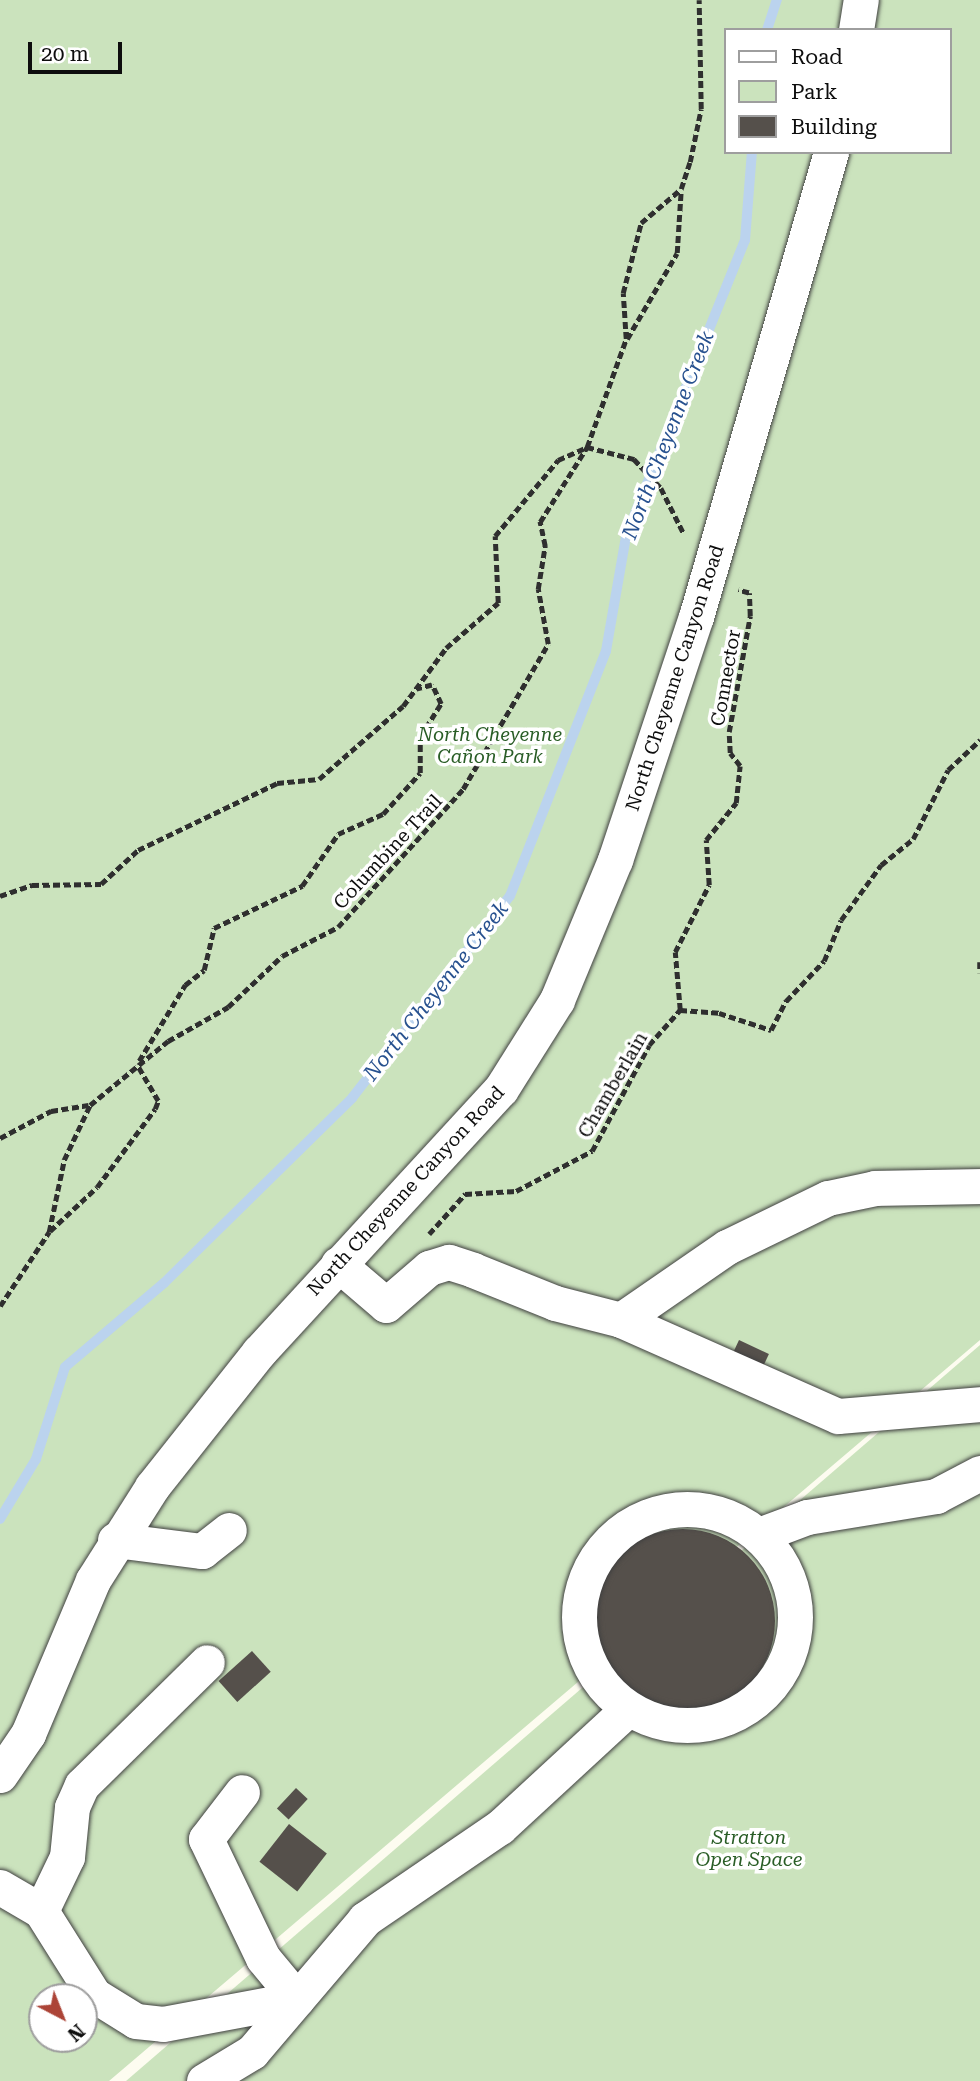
<!DOCTYPE html>
<meta charset="utf-8">
<style>
body{margin:0}
#map{position:relative;width:980px;height:2081px;overflow:hidden;background:#fdfcf0;font-family:"Roboto Serif",serif}
div>[style]{position:absolute}
.green>*{inset:0;background:#cbe3bd}
.stream>*{height:10px;margin:-5px;padding:0 5px;transform-origin:5px;border-radius:5px;background:#bbd3ee}
.building>*{inset:0;background:#55504b;transform-origin:0 0}
.round{border-radius:50%}
.path>*{height:4.5px;margin-top:-2.25px;transform-origin:0;background:repeating-linear-gradient(90deg,#2f2f2f 0 7px,transparent 0 10.5px)}
.roads{filter:drop-shadow(0 0 2px #404040) drop-shadow(0 0 2px #404040)}
.minor>*{height:35px;margin:-17.5px;padding:0 17.5px;transform-origin:17.5px;border-radius:17.5px;background:#fff}
.minor>.ring{margin:-17.5px;padding:0;box-sizing:content-box;background:none;border:35px solid #fff;border-radius:50%}
span{translate:-50% -50%;white-space:nowrap;text-align:center;line-height:1.15;-webkit-text-stroke:7px #fff;paint-order:stroke}
.street-label{font-size:19px;color:#0d0d0d}
.park-label{font-size:19px;color:#295d26;font-style:italic}
.water-label{font-size:21px;color:#27518f;font-style:italic}
.legend{position:absolute;left:724px;top:28px;width:228px;height:126px;box-sizing:border-box;background:#fff;border:2px solid #9e9e9e;margin:0;padding:9px 12px;list-style:none;font-size:21px;color:#0d0d0d}
.legend li{display:flex;align-items:center;gap:14px;height:35px}
.legend b{width:35px;border:2px solid #9e9e9e}
.north{position:absolute;left:28px;top:1983px;width:70px;height:70px;box-sizing:border-box;background:#fff;border:2px solid #9e9e9e;border-radius:50%;rotate:138deg;font-size:19px;font-weight:700;line-height:28px;text-align:center;color:#0d0d0d}
.north::after{content:'';display:block;margin:auto;width:24px;height:32px;background:#ac4437;clip-path:polygon(50% 0,100% 100%,50% 72%,0 100%)}
.scale{position:absolute;left:28px;top:42px;width:94px;height:32px;box-sizing:border-box;border:4px solid #0d0d0d;border-top:0;padding-left:9px;font-size:21px;line-height:24px;white-space:nowrap;color:#0d0d0d;-webkit-text-stroke:5px #fff;paint-order:stroke}
</style>
<div id="map">
<div class="green">
<div style="clip-path:polygon(evenodd,0 0,980px 0,980px 1340px,109px 2081px,0 2081px,0 0,726px 30px,950px 30px,950px 152px,726px 152px,726px 30px,0 0,42px 1997px,84px 1997px,84px 2039px,42px 2039px,42px 1997px)"></div>
<div style="clip-path:polygon(980px 1345px,980px 2081px,126px 2081px)"></div>
</div>
<div class="stream">
<div style="left:767px;top:30px;width:32px;rotate:-72deg"></div>
<div style="left:0;top:1519px;width:70px;rotate:-59deg"></div>
<div style="left:36px;top:1459px;width:96px;rotate:-72.5deg"></div>
<div style="left:65px;top:1367px;width:130px;rotate:-40.3deg"></div>
<div style="left:164px;top:1283px;width:264px;rotate:-44.5deg"></div>
<div style="left:352px;top:1098px;width:256px;rotate:-52deg"></div>
<div style="left:510px;top:896px;width:263px;rotate:-68.6deg"></div>
<div style="left:606px;top:651px;width:117px;rotate:-80.1deg"></div>
<div style="left:626px;top:536px;width:319px;rotate:-68.1deg"></div>
<div style="left:745px;top:240px;width:88px;rotate:-85.5deg"></div>
</div>
<div class="building">
<div style="left:739px;top:1340px;width:33px;height:17px;rotate:25deg"></div>
<div class="round" style="left:591px;top:1529px;width:184px;height:184px"></div>
<div style="left:252px;top:1651px;width:28px;height:45px;rotate:48deg"></div>
<div style="left:296px;top:1788px;width:16px;height:28px;rotate:43deg"></div>
<div style="left:289px;top:1824px;width:48px;height:48px;rotate:38deg"></div>
</div>
<div class="path">
<div style="left:627px;top:339px;width:99px;rotate:-59.8deg"></div>
<div style="left:677px;top:253px;width:63px;rotate:-86.4deg"></div>
<div style="left:0;top:896px;width:34px;rotate:-19deg"></div>
<div style="left:32px;top:885px;width:69px;rotate:-0.8deg"></div>
<div style="left:101px;top:884px;width:50px;rotate:-42.6deg"></div>
<div style="left:138px;top:850px;width:154px;rotate:-25.7deg"></div>
<div style="left:277px;top:783px;width:42px;rotate:-5.4deg"></div>
<div style="left:319px;top:779px;width:111px;rotate:-41deg"></div>
<div style="left:403px;top:706px;width:72px;rotate:-53.4deg"></div>
<div style="left:446px;top:648px;width:69px;rotate:-40.9deg"></div>
<div style="left:498px;top:603px;width:67px;rotate:-92.6deg"></div>
<div style="left:495px;top:536px;width:99px;rotate:-50.3deg"></div>
<div style="left:558px;top:460px;width:32px;rotate:-24deg"></div>
<div style="left:587px;top:447px;width:49px;rotate:14.3deg"></div>
<div style="left:634px;top:459px;width:40px;rotate:47deg"></div>
<div style="left:661px;top:488px;width:51px;rotate:63.4deg"></div>
<div style="left:980px;top:962px;width:11px;rotate:90deg"></div>
<div style="left:680px;top:1010px;width:58px;rotate:-94.9deg"></div>
<div style="left:675px;top:952px;width:75px;rotate:-63.1deg"></div>
<div style="left:709px;top:885px;width:45px;rotate:-93.8deg"></div>
<div style="left:706px;top:840px;width:48px;rotate:-51deg"></div>
<div style="left:736px;top:803px;width:37px;rotate:-84deg"></div>
<div style="left:740px;top:766px;width:16px;rotate:-128deg"></div>
<div style="left:730px;top:753px;width:21px;rotate:-93deg"></div>
<div style="left:729px;top:732px;width:118px;rotate:-79.7deg"></div>
<div style="left:750px;top:616px;width:23px;rotate:-92deg"></div>
<div style="left:749px;top:593px;width:11px;rotate:-165deg"></div>
<div style="left:139px;top:1061px;width:89px;rotate:-58.8deg"></div>
<div style="left:185px;top:985px;width:24px;rotate:-38deg"></div>
<div style="left:204px;top:970px;width:43px;rotate:-76.6deg"></div>
<div style="left:214px;top:928px;width:98px;rotate:-25.5deg"></div>
<div style="left:302px;top:886px;width:63px;rotate:-55.3deg"></div>
<div style="left:338px;top:834px;width:49px;rotate:-24deg"></div>
<div style="left:383px;top:814px;width:55px;rotate:-47.9deg"></div>
<div style="left:420px;top:773px;width:36px;rotate:-90deg"></div>
<div style="left:420px;top:737px;width:39px;rotate:-58deg"></div>
<div style="left:441px;top:704px;width:21px;rotate:-115deg"></div>
<div style="left:432px;top:685px;width:16px;rotate:165deg"></div>
<div style="left:0;top:1138px;width:58px;rotate:-27.9deg"></div>
<div style="left:51px;top:1111px;width:38px;rotate:-9deg"></div>
<div style="left:50px;top:1231px;width:64px;rotate:-43.1deg"></div>
<div style="left:97px;top:1187px;width:97px;rotate:-53.4deg"></div>
<div style="left:155px;top:1109px;width:9px;rotate:-69deg"></div>
<div style="left:158px;top:1101px;width:42px;rotate:-120.3deg"></div>
<div style="left:429px;top:1234px;width:54px;rotate:-48deg"></div>
<div style="left:465px;top:1194px;width:51px;rotate:-3.4deg"></div>
<div style="left:516px;top:1191px;width:86px;rotate:-27.8deg"></div>
<div style="left:592px;top:1151px;width:120px;rotate:-61.7deg"></div>
<div style="left:649px;top:1045px;width:47px;rotate:-48.5deg"></div>
<div style="left:680px;top:1010px;width:39px;rotate:4deg"></div>
<div style="left:719px;top:1013px;width:55px;rotate:18.1deg"></div>
<div style="left:771px;top:1030px;width:33px;rotate:-63deg"></div>
<div style="left:786px;top:1001px;width:55px;rotate:-46.5deg"></div>
<div style="left:824px;top:961px;width:44px;rotate:-67.5deg"></div>
<div style="left:841px;top:920px;width:68px;rotate:-54deg"></div>
<div style="left:881px;top:865px;width:41px;rotate:-39.1deg"></div>
<div style="left:913px;top:839px;width:77px;rotate:-63.1deg"></div>
<div style="left:948px;top:770px;width:44px;rotate:-43.2deg"></div>
<div style="left:0;top:1306px;width:89px;rotate:-56.5deg"></div>
<div style="left:49px;top:1232px;width:74px;rotate:-78.2deg"></div>
<div style="left:64px;top:1160px;width:61px;rotate:-64.7deg"></div>
<div style="left:90px;top:1105px;width:101px;rotate:-39.4deg"></div>
<div style="left:168px;top:1041px;width:69px;rotate:-29.5deg"></div>
<div style="left:228px;top:1007px;width:74px;rotate:-43.4deg"></div>
<div style="left:282px;top:956px;width:63px;rotate:-27.4deg"></div>
<div style="left:338px;top:927px;width:186px;rotate:-47.8deg"></div>
<div style="left:463px;top:789px;width:168px;rotate:-59.6deg"></div>
<div style="left:548px;top:644px;width:56px;rotate:-100.3deg"></div>
<div style="left:538px;top:589px;width:44px;rotate:-80.8deg"></div>
<div style="left:545px;top:546px;width:25px;rotate:-102deg"></div>
<div style="left:540px;top:522px;width:89px;rotate:-57.9deg"></div>
<div style="left:587px;top:447px;width:115px;rotate:-70.1deg"></div>
<div style="left:626px;top:339px;width:46px;rotate:-93.7deg"></div>
<div style="left:623px;top:293px;width:72px;rotate:-75.6deg"></div>
<div style="left:641px;top:223px;width:52px;rotate:-40.4deg"></div>
<div style="left:681px;top:189px;width:28px;rotate:-72deg"></div>
<div style="left:690px;top:162px;width:54px;rotate:-78.3deg"></div>
<div style="left:701px;top:109px;width:109px;rotate:-91.1deg"></div>
</div>
<div class="roads">
<div class="minor">
<div style="left:856px;top:30px;width:30px;rotate:-81deg"></div>
<div style="left:338px;top:1264px;width:63px;rotate:40.5deg"></div>
<div style="left:386px;top:1305px;width:57px;rotate:-40.7deg"></div>
<div style="left:429px;top:1268px;width:21px;rotate:-17deg"></div>
<div style="left:449px;top:1262px;width:25px;rotate:18deg"></div>
<div style="left:473px;top:1270px;width:88px;rotate:21.9deg"></div>
<div style="left:555px;top:1303px;width:68px;rotate:14.4deg"></div>
<div style="left:621px;top:1320px;width:237px;rotate:23.9deg"></div>
<div style="left:838px;top:1416px;width:143px;rotate:-4.8deg"></div>
<div style="left:621px;top:1320px;width:129px;rotate:-34.6deg"></div>
<div style="left:727px;top:1247px;width:112px;rotate:-25.9deg"></div>
<div style="left:828px;top:1198px;width:48px;rotate:-12deg"></div>
<div style="left:875px;top:1188px;width:105px;rotate:-1.1deg"></div>
<div class="ring" style="left:579px;top:1509px;width:181px;height:181px"></div>
<div style="left:759px;top:1535px;width:51px;rotate:-20.6deg"></div>
<div style="left:807px;top:1517px;width:131px;rotate:-9.2deg"></div>
<div style="left:936px;top:1496px;width:50px;rotate:-27.6deg"></div>
<div style="left:115px;top:1540px;width:88px;rotate:7.2deg"></div>
<div style="left:202px;top:1551px;width:34px;rotate:-38deg"></div>
<div style="left:0;top:1775px;width:50px;rotate:-55.7deg"></div>
<div style="left:28px;top:1734px;width:167px;rotate:-67.1deg"></div>
<div style="left:93px;top:1580px;width:110px;rotate:-57.6deg"></div>
<div style="left:152px;top:1487px;width:172px;rotate:-51.6deg"></div>
<div style="left:259px;top:1352px;width:357px;rotate:-47.4deg"></div>
<div style="left:501px;top:1089px;width:105px;rotate:-57.8deg"></div>
<div style="left:557px;top:1000px;width:152px;rotate:-67.5deg"></div>
<div style="left:615px;top:860px;width:256px;rotate:-71.6deg"></div>
<div style="left:696px;top:617px;width:484px;rotate:-73.8deg"></div>
<div style="left:0;top:1887px;width:48px;rotate:30.3deg"></div>
<div style="left:41px;top:1911px;width:99px;rotate:57.8deg"></div>
<div style="left:94px;top:1995px;width:49px;rotate:31.8deg"></div>
<div style="left:136px;top:2021px;width:27px;rotate:6deg"></div>
<div style="left:163px;top:2024px;width:136px;rotate:-10.6deg"></div>
<div style="left:297px;top:1999px;width:53px;rotate:-129.7deg"></div>
<div style="left:263px;top:1958px;width:132px;rotate:-115.6deg"></div>
<div style="left:206px;top:1839px;width:59px;rotate:-52.5deg"></div>
<div style="left:41px;top:1911px;width:60px;rotate:-64.3deg"></div>
<div style="left:67px;top:1857px;width:50px;rotate:-84.3deg"></div>
<div style="left:72px;top:1807px;width:24px;rotate:-66deg"></div>
<div style="left:82px;top:1785px;width:175px;rotate:-44.5deg"></div>
<div style="left:204px;top:2081px;width:56px;rotate:-31.1deg"></div>
<div style="left:252px;top:2052px;width:175px;rotate:-49.6deg"></div>
<div style="left:365px;top:1919px;width:163px;rotate:-34.3deg"></div>
<div style="left:500px;top:1827px;width:174px;rotate:-42.7deg"></div>
</div>
</div>
<div class="street-label">
<span style="left:675px;top:678px;rotate:-72deg">North Cheyenne Canyon Road</span>
<span style="left:726px;top:678px;rotate:-80deg">Connector</span>
<span style="left:388px;top:852px;rotate:-47deg">Columbine Trail</span>
<span style="left:613px;top:1085px;rotate:-60deg">Chamberlain</span>
<span style="left:406px;top:1191px;rotate:-47deg">North Cheyenne Canyon Road</span>
</div>
<div class="park-label">
<span style="left:490px;top:746px">North Cheyenne<br>Cañon Park</span>
<span style="left:749px;top:1849px">Stratton<br>Open Space</span>
</div>
<div class="water-label">
<span style="left:668px;top:435px;rotate:-69deg">North Cheyenne Creek</span>
<span style="left:436px;top:991px;rotate:-52deg">North Cheyenne Creek</span>
</div>
<ul class="legend">
<li><b style="height:9px;background:#fff"></b>Road</li>
<li><b style="height:19px;background:#cbe3bd"></b>Park</li>
<li><b style="height:19px;background:#55504b"></b>Building</li>
</ul>
<div class="north">N</div>
<div class="scale">20 m</div>
</div>
